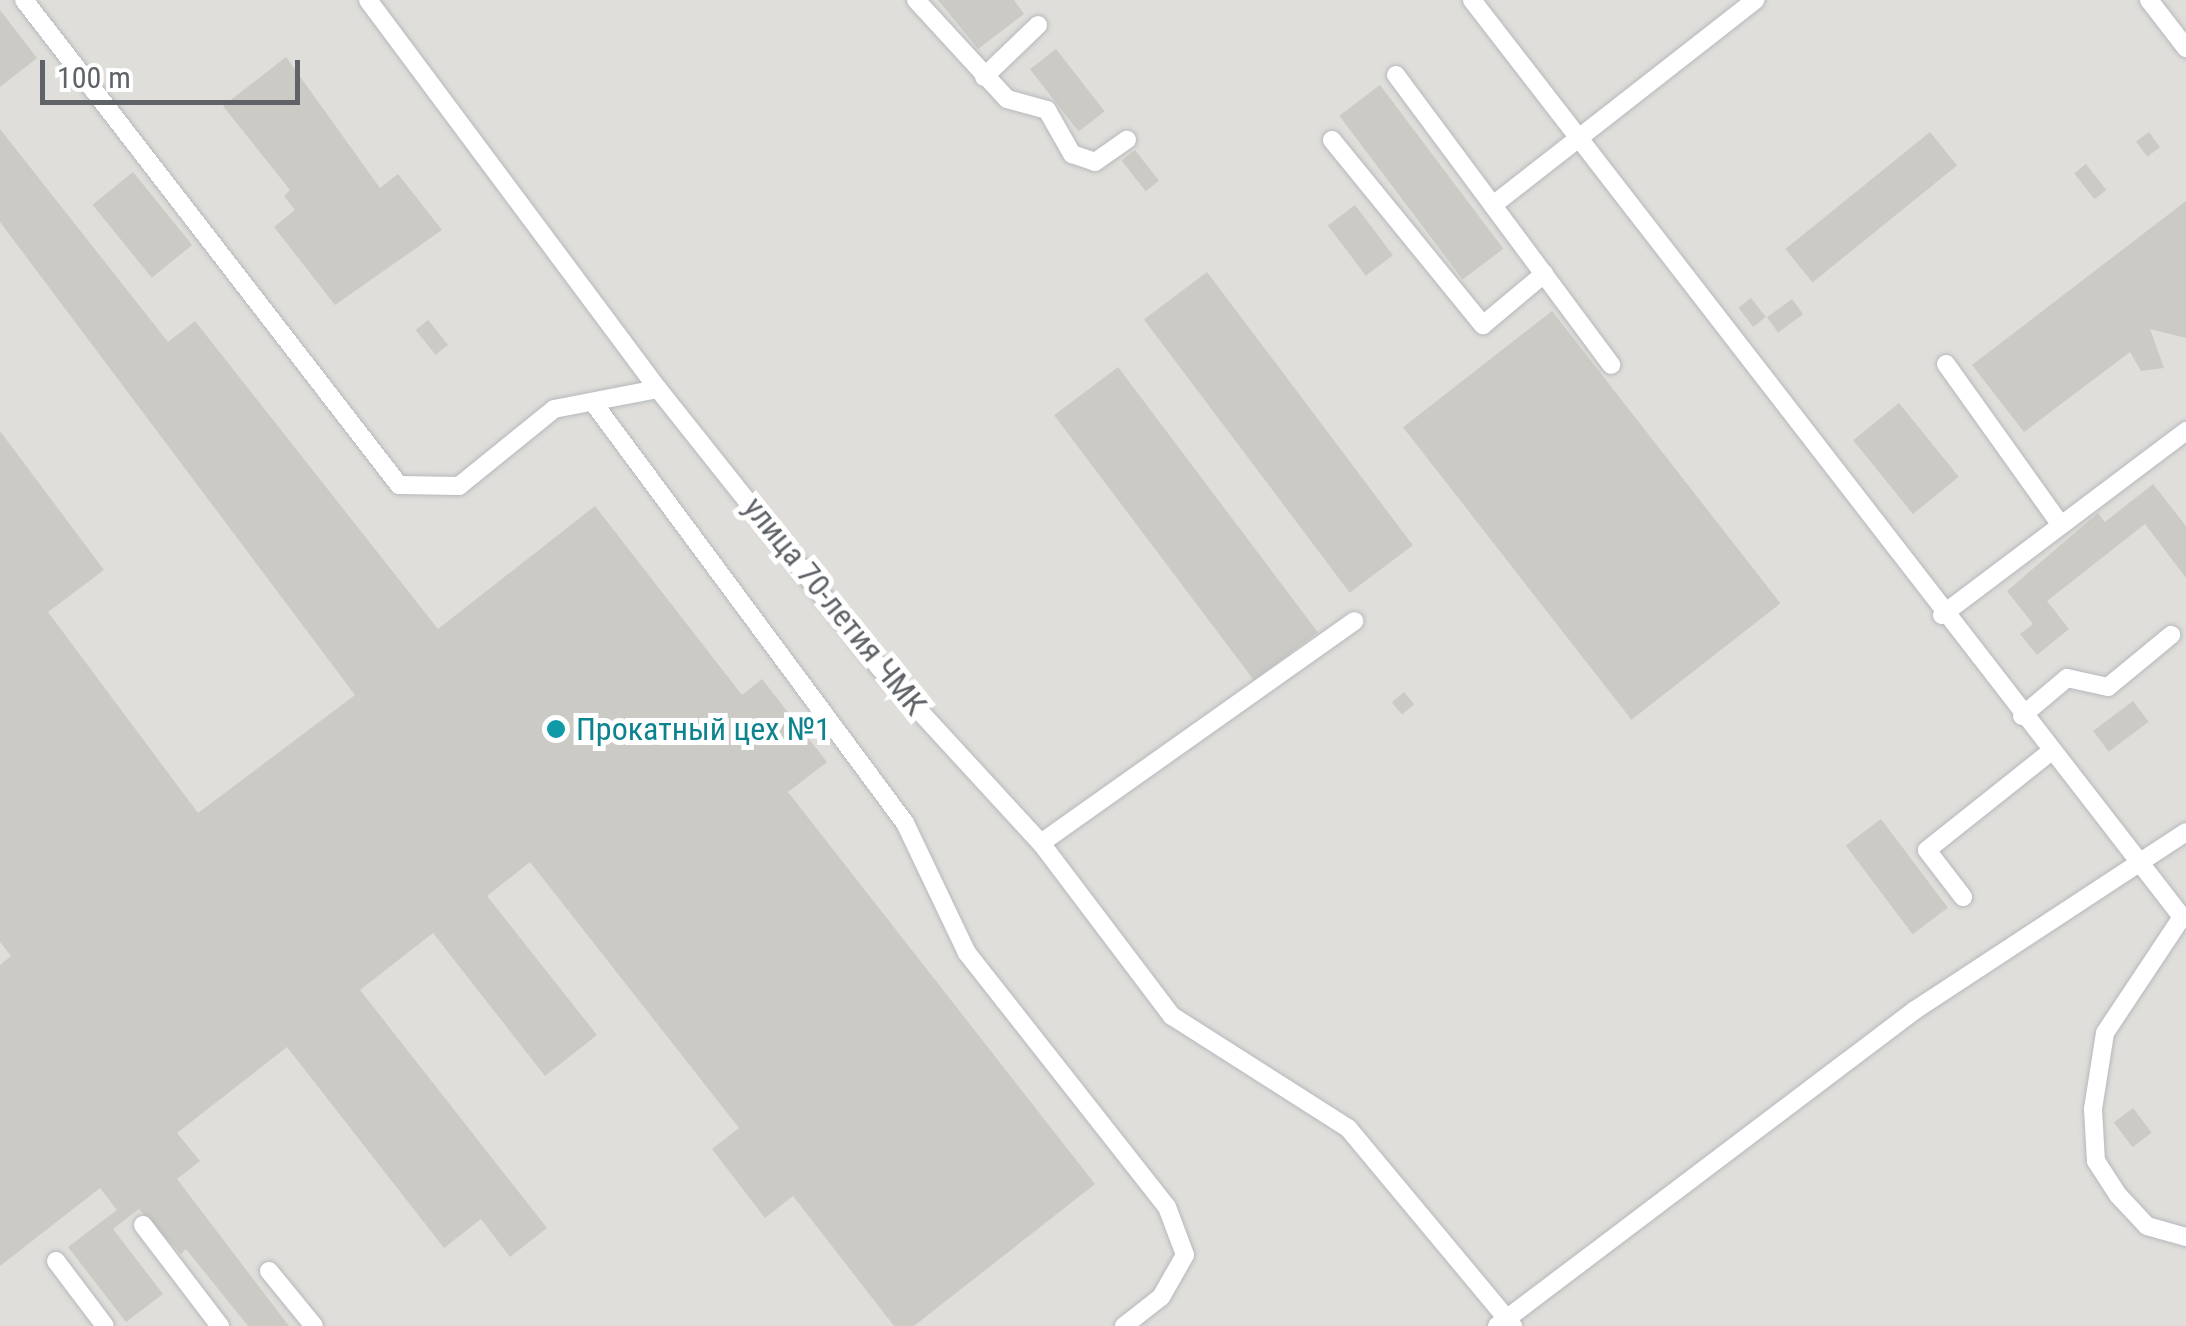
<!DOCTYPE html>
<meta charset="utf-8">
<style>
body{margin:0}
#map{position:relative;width:2186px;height:1326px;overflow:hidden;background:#f1efe8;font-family:"Roboto Condensed",sans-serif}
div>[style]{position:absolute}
.industrial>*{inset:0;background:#e0deda;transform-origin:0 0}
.building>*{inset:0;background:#cccac5;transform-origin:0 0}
.roads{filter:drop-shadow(0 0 2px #b5b8bc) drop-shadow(0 0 2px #b5b8bc)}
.minor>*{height:18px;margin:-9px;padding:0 9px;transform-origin:9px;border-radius:9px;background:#fff}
.dots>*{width:28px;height:28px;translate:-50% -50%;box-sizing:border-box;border:5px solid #fff;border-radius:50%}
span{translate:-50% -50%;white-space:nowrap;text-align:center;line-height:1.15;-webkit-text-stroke:10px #fff;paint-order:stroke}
.street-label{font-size:32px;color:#5f6368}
.culture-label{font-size:32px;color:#0d838f}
.left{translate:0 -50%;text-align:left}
.scale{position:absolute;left:40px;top:60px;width:260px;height:45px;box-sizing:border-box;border:5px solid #5f6368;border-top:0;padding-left:12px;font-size:30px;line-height:35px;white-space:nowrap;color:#5f6368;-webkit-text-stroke:8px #fff;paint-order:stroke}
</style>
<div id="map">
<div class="industrial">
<div style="left:0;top:0;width:2186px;height:1326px"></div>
</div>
<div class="building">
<div style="clip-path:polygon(938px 0,1014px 0,1024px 14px,978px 49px)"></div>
<div style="clip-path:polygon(0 10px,37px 58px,0 87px)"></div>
<div style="left:1056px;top:49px;width:79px;height:33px;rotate:52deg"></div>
<div style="clip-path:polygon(286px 57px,380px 188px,398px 174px,442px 230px,335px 305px,274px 227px,295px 210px,284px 196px,290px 190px,223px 106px)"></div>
<div style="left:1380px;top:85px;width:205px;height:51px;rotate:53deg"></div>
<div style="clip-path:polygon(0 129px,168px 342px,195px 321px,438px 629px,595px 506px,742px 695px,762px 679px,827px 762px,788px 792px,1095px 1184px,914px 1326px,894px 1326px,793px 1196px,765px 1218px,712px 1149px,739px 1128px,530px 862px,487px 896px,597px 1035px,545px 1076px,433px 933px,360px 990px,547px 1228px,510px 1257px,481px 1219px,444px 1248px,287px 1047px,177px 1133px,200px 1161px,177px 1179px,289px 1326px,248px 1326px,186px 1249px,181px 1254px,139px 1209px,113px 1229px,163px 1294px,126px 1322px,68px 1247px,117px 1210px,100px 1188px,0 1266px,0 965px,11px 956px,0 942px,0 431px,104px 570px,48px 612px,198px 813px,355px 695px,0 222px)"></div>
<div style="left:1930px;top:132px;width:43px;height:186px;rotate:51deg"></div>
<div style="left:2149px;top:132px;width:19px;height:16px;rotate:54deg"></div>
<div style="left:1135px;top:150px;width:39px;height:17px;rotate:52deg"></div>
<div style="left:2086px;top:164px;width:33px;height:15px;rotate:52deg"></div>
<div style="left:133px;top:172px;width:94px;height:52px;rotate:51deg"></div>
<div style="clip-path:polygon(2186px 201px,2186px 338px,2150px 329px,2164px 368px,2141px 371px,2130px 352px,2024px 432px,1972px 365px)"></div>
<div style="left:1355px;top:205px;width:63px;height:34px;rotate:53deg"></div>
<div style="left:1207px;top:272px;width:342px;height:79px;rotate:53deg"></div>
<div style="left:1751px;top:298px;width:24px;height:16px;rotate:52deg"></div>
<div style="left:1792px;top:299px;width:19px;height:31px;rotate:54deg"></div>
<div style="left:1552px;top:311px;width:371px;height:189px;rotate:52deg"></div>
<div style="left:428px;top:320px;width:32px;height:16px;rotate:51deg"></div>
<div style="left:1118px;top:367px;width:332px;height:80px;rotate:53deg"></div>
<div style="left:1899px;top:403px;width:95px;height:59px;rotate:51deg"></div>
<div style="clip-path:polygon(2153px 484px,2186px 526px,2186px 578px,2145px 524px,2047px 601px,2069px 629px,2037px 655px,2020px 634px,2033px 624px,2007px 591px,2098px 513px,2105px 522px)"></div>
<div style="left:1404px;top:692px;width:16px;height:16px;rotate:50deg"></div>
<div style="left:2133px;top:701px;width:26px;height:50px;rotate:53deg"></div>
<div style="left:1881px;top:819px;width:111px;height:44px;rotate:53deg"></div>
<div style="left:2133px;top:1108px;width:31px;height:24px;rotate:53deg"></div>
</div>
<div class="roads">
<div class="minor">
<div style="left:24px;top:0;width:613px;rotate:52.29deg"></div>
<div style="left:399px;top:485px;width:60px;rotate:1deg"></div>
<div style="left:459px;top:486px;width:122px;rotate:-39deg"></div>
<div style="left:554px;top:409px;width:106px;rotate:-10.9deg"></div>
<div style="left:368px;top:0;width:485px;rotate:53.3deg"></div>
<div style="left:658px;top:389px;width:355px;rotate:51.5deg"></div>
<div style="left:879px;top:667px;width:239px;rotate:47.4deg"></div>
<div style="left:1041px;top:843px;width:217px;rotate:52.9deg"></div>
<div style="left:1172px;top:1016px;width:209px;rotate:32.5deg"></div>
<div style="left:1348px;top:1128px;width:258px;rotate:50.2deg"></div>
<div style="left:916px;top:0;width:134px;rotate:47.4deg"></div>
<div style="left:1007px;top:99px;width:41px;rotate:15.4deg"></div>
<div style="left:1047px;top:110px;width:51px;rotate:60.4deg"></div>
<div style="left:1072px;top:154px;width:24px;rotate:19deg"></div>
<div style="left:1095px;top:162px;width:39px;rotate:-35deg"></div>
<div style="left:1472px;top:0;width:1160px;rotate:52.25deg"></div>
<div style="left:2182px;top:917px;width:139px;rotate:123.6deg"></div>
<div style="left:2105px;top:1033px;width:77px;rotate:99deg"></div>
<div style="left:2093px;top:1109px;width:52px;rotate:86.7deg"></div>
<div style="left:2096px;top:1161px;width:40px;rotate:57.1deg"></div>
<div style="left:2118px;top:1195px;width:42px;rotate:46.9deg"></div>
<div style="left:2147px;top:1226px;width:41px;rotate:15.8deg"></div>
<div style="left:2149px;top:0;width:61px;rotate:52.4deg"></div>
<div style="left:1396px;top:75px;width:361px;rotate:53.4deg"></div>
<div style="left:984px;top:77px;width:75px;rotate:-43.9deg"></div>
<div style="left:1332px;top:140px;width:239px;rotate:50.8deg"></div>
<div style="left:1483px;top:325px;width:80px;rotate:-39.9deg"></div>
<div style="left:1493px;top:205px;width:333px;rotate:-38deg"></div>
<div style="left:1946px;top:364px;width:198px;rotate:54.5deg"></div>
<div style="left:595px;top:405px;width:520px;rotate:53.44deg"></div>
<div style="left:905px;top:823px;width:144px;rotate:64.5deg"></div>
<div style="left:967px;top:953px;width:323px;rotate:51.8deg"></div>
<div style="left:1167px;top:1207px;width:51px;rotate:69.4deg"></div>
<div style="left:1185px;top:1255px;width:48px;rotate:119.7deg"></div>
<div style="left:1161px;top:1297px;width:47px;rotate:141.9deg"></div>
<div style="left:1942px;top:615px;width:306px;rotate:-37deg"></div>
<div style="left:2022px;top:716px;width:59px;rotate:-40.2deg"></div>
<div style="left:2067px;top:678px;width:42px;rotate:12.4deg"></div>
<div style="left:2108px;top:687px;width:82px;rotate:-39.5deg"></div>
<div style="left:1041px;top:843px;width:384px;rotate:-35.3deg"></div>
<div style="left:1963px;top:897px;width:59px;rotate:-127.5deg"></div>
<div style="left:1927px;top:850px;width:157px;rotate:-38.5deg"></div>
<div style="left:143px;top:1225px;width:127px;rotate:52.7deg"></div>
<div style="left:56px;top:1261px;width:81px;rotate:53deg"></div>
<div style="left:269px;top:1271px;width:71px;rotate:50.7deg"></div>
<div style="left:1497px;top:1326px;width:524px;rotate:-37.09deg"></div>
<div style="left:1915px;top:1010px;width:324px;rotate:-33.3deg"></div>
</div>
</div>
<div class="dots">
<div style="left:556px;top:729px;background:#0f9aa8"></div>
</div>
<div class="street-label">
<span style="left:835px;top:606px;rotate:51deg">улица 70-летия ЧМК</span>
</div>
<div class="culture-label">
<span class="left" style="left:576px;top:729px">Прокатный цех №1</span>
</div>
<div class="scale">100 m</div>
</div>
